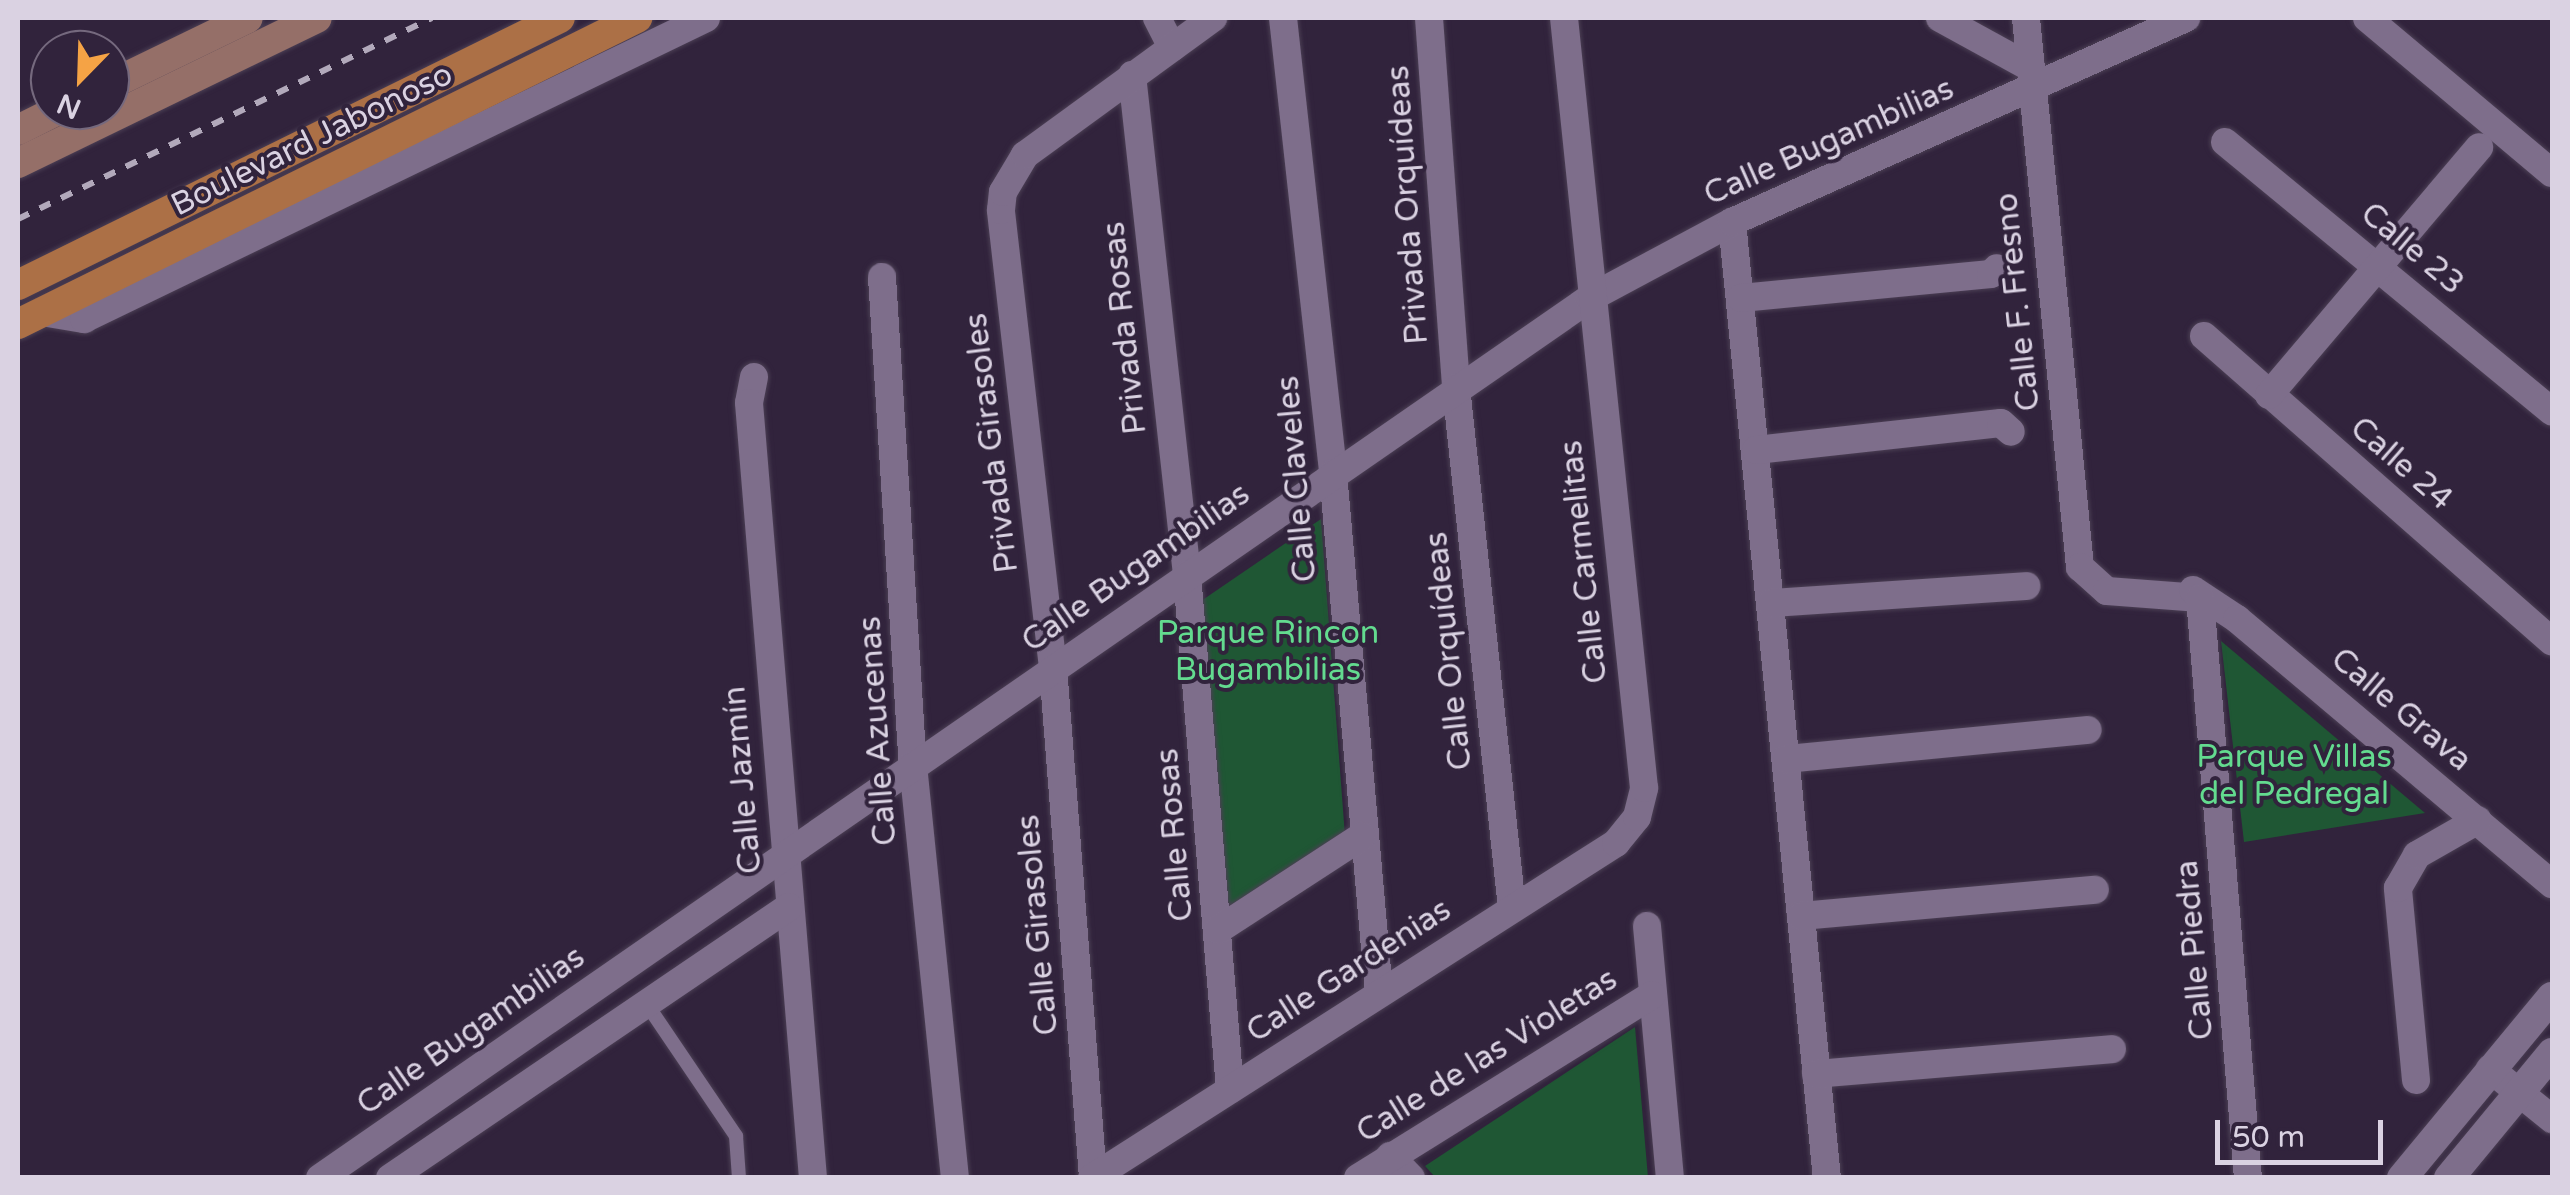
<!DOCTYPE html>
<meta charset="utf-8">
<style>
body{margin:0}
#map{position:relative;width:2570px;height:1195px;overflow:hidden;background:#31233c;font-family:"Varela Round",sans-serif}
div>[style]{position:absolute}
.green>*{inset:0;background:#1f5734}
.roads{filter:drop-shadow(0 0 2px #4b3f54) drop-shadow(0 0 2px #4b3f54)}
.service>*{height:14px;margin:-7px;padding:0 7px;transform-origin:7px;border-radius:7px;background:#7e6e8b}
.minor>*{height:28px;margin:-14px;padding:0 14px;transform-origin:14px;border-radius:14px;background:#7e6e8b}
.tertiary>*{height:30px;margin:-15px;padding:0 15px;transform-origin:15px;border-radius:15px;background:#7e6e8b}
.secondary>*{height:30px;margin:-15px;padding:0 15px;transform-origin:15px;border-radius:15px;background:#956f68}
.primary>*{height:30px;margin:-15px;padding:0 15px;transform-origin:15px;border-radius:15px;background:#ac7046}
.rail>*{height:6px;margin-top:-3px;transform-origin:0;background:repeating-linear-gradient(90deg,#b2a9bb 0 12px,transparent 0 24px)}
span{translate:-50% -50%;white-space:nowrap;text-align:center;line-height:1.15;-webkit-text-stroke:8px #31233c;paint-order:stroke}
.street-label{font-size:32px;color:#dad2e2}
.park-label{font-size:32px;color:#63db8f}
.frame{position:absolute;inset:0;border:20px solid #dad2e2;pointer-events:none}
.north{position:absolute;left:30px;top:30px;width:100px;height:100px;box-sizing:border-box;background:#31233c;border:2px solid #75697e;border-radius:50%;rotate:203deg;font-size:28px;font-weight:700;line-height:40px;text-align:center;color:#dad2e2}
.north::after{content:'';display:block;margin:auto;width:35px;height:45px;background:#f5a345;clip-path:polygon(50% 0,100% 100%,50% 72%,0 100%)}
.scale{position:absolute;left:2215px;top:1120px;width:168px;height:45px;box-sizing:border-box;border:5px solid #dad2e2;border-top:0;padding-left:12px;font-size:30px;line-height:35px;white-space:nowrap;color:#dad2e2;-webkit-text-stroke:8px #31233c;paint-order:stroke}
</style>
<div id="map">
<div class="green">
<div style="clip-path:polygon(1321px 519px,1345px 836px,1225px 913px,1201px 601px)"></div>
<div style="clip-path:polygon(2221px 641px,2425px 813px,2244px 842px)"></div>
<div style="clip-path:polygon(1635px 1027px,1648px 1177px,1435px 1177px,1425px 1166px)"></div>
</div>
<div class="roads">
<div class="service">
<div style="left:646px;top:1003px;width:161px;rotate:55.9deg"></div>
<div style="left:736px;top:1136px;width:42px;rotate:85.9deg"></div>
</div>
<div class="minor">
<div style="left:1157px;top:18px;width:33px;rotate:63deg"></div>
<div style="left:1283px;top:18px;width:458px;rotate:83.7deg"></div>
<div style="left:1333px;top:473px;width:522px;rotate:84.94deg"></div>
<div style="left:1429px;top:18px;width:370px;rotate:85.8deg"></div>
<div style="left:1456px;top:387px;width:524px;rotate:83.87deg"></div>
<div style="left:1940px;top:18px;width:104px;rotate:28.8deg"></div>
<div style="left:2026px;top:18px;width:552px;rotate:84.38deg"></div>
<div style="left:2080px;top:567px;width:36px;rotate:42deg"></div>
<div style="left:2107px;top:591px;width:93px;rotate:4.3deg"></div>
<div style="left:2367px;top:18px;width:241px;rotate:40deg"></div>
<div style="left:1132px;top:75px;width:503px;rotate:83.72deg"></div>
<div style="left:1187px;top:575px;width:516px;rotate:85.22deg"></div>
<div style="left:2225px;top:142px;width:424px;rotate:39.5deg"></div>
<div style="left:1732px;top:222px;width:961px;rotate:84.33deg"></div>
<div style="left:882px;top:277px;width:489px;rotate:86.4deg"></div>
<div style="left:913px;top:765px;width:415px;rotate:84.2deg"></div>
<div style="left:1741px;top:298px;width:251px;rotate:-5.5deg"></div>
<div style="left:1991px;top:274px;width:8px;rotate:-45deg"></div>
<div style="left:42px;top:312px;width:43px;rotate:9.5deg"></div>
<div style="left:84px;top:319px;width:691px;rotate:-25.82deg"></div>
<div style="left:2204px;top:336px;width:463px;rotate:41.3deg"></div>
<div style="left:754px;top:377px;width:26px;rotate:101deg"></div>
<div style="left:749px;top:403px;width:778px;rotate:85.28deg"></div>
<div style="left:2269px;top:395px;width:325px;rotate:-49.7deg"></div>
<div style="left:1756px;top:450px;width:246px;rotate:-6.3deg"></div>
<div style="left:2001px;top:423px;width:13px;rotate:42deg"></div>
<div style="left:2193px;top:590px;width:53px;rotate:33.4deg"></div>
<div style="left:2237px;top:619px;width:412px;rotate:40.1deg"></div>
<div style="left:2200px;top:598px;width:582px;rotate:85.27deg"></div>
<div style="left:1771px;top:603px;width:256px;rotate:-3.8deg"></div>
<div style="left:1786px;top:759px;width:303px;rotate:-5.5deg"></div>
<div style="left:1801px;top:916px;width:295px;rotate:-5.1deg"></div>
<div style="left:1647px;top:926px;width:253px;rotate:84.8deg"></div>
<div style="left:1218px;top:930px;width:172px;rotate:-33.1deg"></div>
<div style="left:2490px;top:1069px;width:80px;rotate:38.9deg"></div>
<div style="left:1816px;top:1074px;width:297px;rotate:-4.8deg"></div>
<div style="left:2416px;top:1080px;width:193px;rotate:-95.4deg"></div>
<div style="left:2398px;top:888px;width:38px;rotate:-60deg"></div>
<div style="left:2417px;top:855px;width:70px;rotate:-29.8deg"></div>
<div style="left:1390px;top:1156px;width:30px;rotate:46deg"></div>
<div style="left:1093px;top:1177px;width:511px;rotate:-94.49deg"></div>
<div style="left:1053px;top:668px;width:461px;rotate:-96.5deg"></div>
<div style="left:1001px;top:210px;width:18px;rotate:-84deg"></div>
<div style="left:1003px;top:192px;width:43px;rotate:-59.3deg"></div>
<div style="left:1025px;top:155px;width:233px;rotate:-36.1deg"></div>
<div style="left:320px;top:1178px;width:1545px;rotate:-34.72deg"></div>
<div style="left:1590px;top:298px;width:161px;rotate:-28.2deg"></div>
<div style="left:1732px;top:222px;width:498px;rotate:-24.2deg"></div>
<div style="left:390px;top:1178px;width:482px;rotate:-34.2deg"></div>
<div style="left:1092px;top:1178px;width:622px;rotate:-32.59deg"></div>
<div style="left:1616px;top:843px;width:33px;rotate:-51deg"></div>
<div style="left:1637px;top:817px;width:30px;rotate:-76deg"></div>
<div style="left:1644px;top:788px;width:774px;rotate:-95.93deg"></div>
<div style="left:1358px;top:1178px;width:346px;rotate:-31.9deg"></div>
</div>
<div class="tertiary">
<div style="left:2402px;top:1178px;width:235px;rotate:-50.4deg"></div>
<div style="left:2449px;top:1178px;width:162px;rotate:-50.5deg"></div>
</div>
<div class="secondary">
<div style="left:110px;top:85px;width:153px;rotate:-25.9deg"></div>
<div style="left:18px;top:130px;width:45px;rotate:-26.6deg"></div>
<div style="left:18px;top:163px;width:332px;rotate:-25.9deg"></div>
</div>
<div class="primary">
<div style="left:18px;top:285px;width:604px;rotate:-26.23deg"></div>
<div style="left:18px;top:324px;width:691px;rotate:-26.31deg"></div>
</div>
</div>
<div class="rail">
<div style="left:18px;top:219px;width:460px;rotate:-25.9deg"></div>
</div>
<div class="street-label">
<span style="left:312px;top:140px;rotate:-26deg">Boulevard Jabonoso</span>
<span style="left:1829px;top:142px;rotate:-24deg">Calle Bugambilias</span>
<span style="left:1408px;top:205px;rotate:-94deg">Privada Orquídeas</span>
<span style="left:2412px;top:249px;rotate:40deg">Calle 23</span>
<span style="left:2018px;top:302px;rotate:-96deg">Calle F. Fresno</span>
<span style="left:1125px;top:328px;rotate:-96deg">Privada Rosas</span>
<span style="left:992px;top:443px;rotate:-97deg">Privada Girasoles</span>
<span style="left:2401px;top:464px;rotate:41deg">Calle 24</span>
<span style="left:1297px;top:479px;rotate:-95deg">Calle Claveles</span>
<span style="left:1584px;top:562px;rotate:-96deg">Calle Carmelitas</span>
<span style="left:1136px;top:568px;rotate:-35deg">Calle Bugambilias</span>
<span style="left:1449px;top:651px;rotate:-96deg">Calle Orquídeas</span>
<span style="left:2401px;top:710px;rotate:40deg">Calle Grava</span>
<span style="left:878px;top:731px;rotate:-94deg">Calle Azucenas</span>
<span style="left:743px;top:780px;rotate:-95deg">Calle Jazmín</span>
<span style="left:1175px;top:835px;rotate:-95deg">Calle Rosas</span>
<span style="left:1038px;top:925px;rotate:-95deg">Calle Girasoles</span>
<span style="left:2195px;top:950px;rotate:-95deg">Calle Piedra</span>
<span style="left:1349px;top:971px;rotate:-33deg">Calle Gardenias</span>
<span style="left:471px;top:1031px;rotate:-35deg">Calle Bugambilias</span>
<span style="left:1487px;top:1056px;rotate:-32deg">Calle de las Violetas</span>
</div>
<div class="park-label">
<span style="left:1268px;top:652px">Parque Rincon<br>Bugambilias</span>
<span style="left:2294px;top:776px">Parque Villas<br>del Pedregal</span>
</div>
<div class="frame"></div>
<div class="north">N</div>
<div class="scale">50 m</div>
</div>
